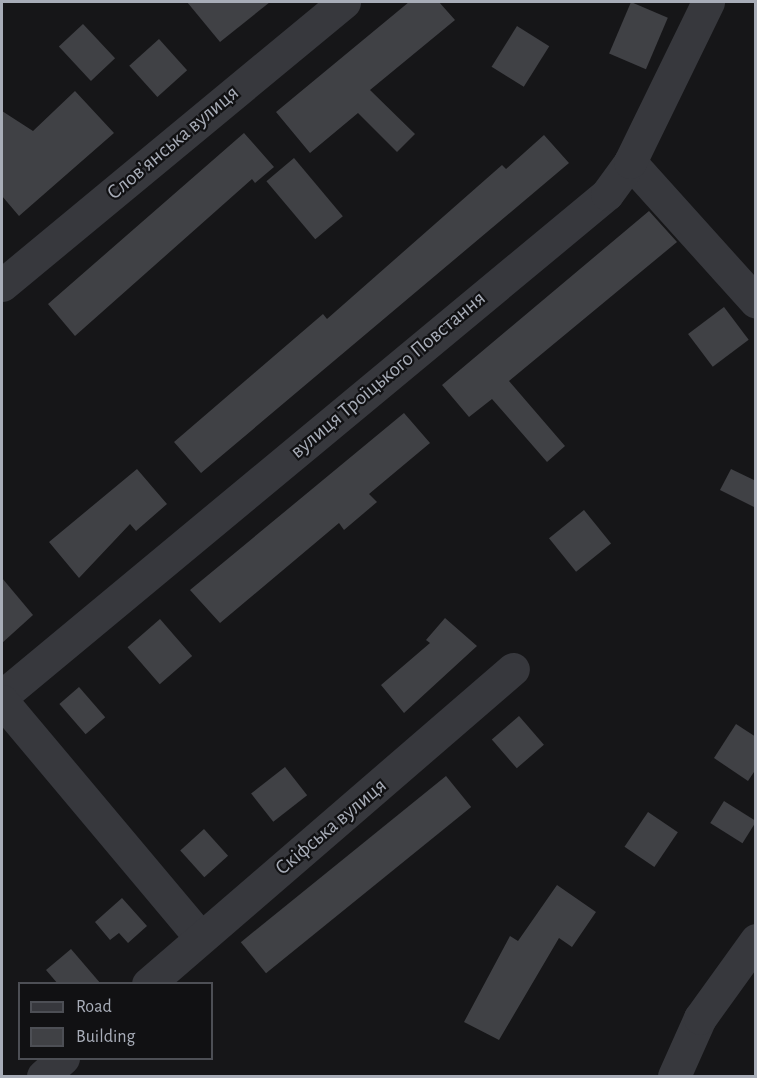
<!DOCTYPE html>
<meta charset="utf-8">
<style>
body{margin:0}
#map{position:relative;width:757px;height:1078px;overflow:hidden;background:#161618;font-family:"Alegreya Sans",sans-serif}
div>[style]{position:absolute}
.building>*{inset:0;background:#404145;transform-origin:0 0}
.street>*{height:33px;margin:-16.5px;padding:0 16.5px;transform-origin:16.5px;border-radius:16.5px;background:#37383d}
span{translate:-50% -50%;white-space:nowrap;text-align:center;line-height:1.15;-webkit-text-stroke:4.5px #111113;paint-order:stroke}
.street-label{font-size:21px;color:#a8adb8}
.frame{position:absolute;inset:0;border:3px solid #a8adb8;pointer-events:none}
.legend{position:absolute;left:18px;top:982px;width:195px;height:78px;box-sizing:border-box;background:#111113;border:2px solid #4d4f55;margin:0;padding:8px 10px;list-style:none;font-size:18px;color:#a8adb8}
.legend li{display:flex;align-items:center;gap:12px;height:30px}
.legend b{width:30px;border:2px solid #4d4f55}
</style>
<div id="map">
<div class="building">
<div style="clip-path:polygon(187px 2px,270px 2px,220px 42px)"></div>
<div style="clip-path:polygon(409px 2px,439px 2px,455px 20px,370px 90px,415px 134px,397px 152px,358px 113px,310px 153px,276px 112px)"></div>
<div style="left:631px;top:2px;width:40px;height:56px;rotate:23deg"></div>
<div style="left:83px;top:24px;width:47px;height:33px;rotate:47deg"></div>
<div style="left:517px;top:26px;width:38px;height:48px;rotate:32deg"></div>
<div style="left:159px;top:39px;width:42px;height:40px;rotate:48deg"></div>
<div style="clip-path:polygon(75px 91px,114px 133px,19px 216px,2px 196px,2px 111px,33px 131px)"></div>
<div style="clip-path:polygon(244px 133px,274px 167px,255px 183px,252px 179px,75px 336px,48px 304px)"></div>
<div style="clip-path:polygon(544px 135px,569px 163px,201px 473px,174px 442px,323px 314px,327px 319px,502px 165px,506px 169px)"></div>
<div style="left:294px;top:158px;width:76px;height:36px;rotate:50deg"></div>
<div style="clip-path:polygon(649px 211px,677px 242px,509px 381px,565px 446px,547px 462px,492px 399px,469px 417px,442px 385px)"></div>
<div style="left:724px;top:307px;width:41px;height:45px;rotate:53deg"></div>
<div style="clip-path:polygon(404px 413px,430px 443px,369px 494px,377px 502px,344px 530px,339px 523px,220px 623px,190px 590px)"></div>
<div style="clip-path:polygon(137px 469px,167px 504px,136px 531px,130px 524px,79px 578px,49px 542px)"></div>
<div style="clip-path:polygon(731px 469px,756px 481px,756px 508px,720px 490px)"></div>
<div style="left:584px;top:510px;width:43px;height:45px;rotate:51deg"></div>
<div style="clip-path:polygon(2px 578px,33px 615px,2px 643px)"></div>
<div style="clip-path:polygon(445px 618px,477px 646px,404px 713px,381px 685px,430px 643px,426px 640px)"></div>
<div style="left:160px;top:619px;width:49px;height:43px;rotate:49deg"></div>
<div style="left:79px;top:687px;width:40px;height:26px;rotate:49deg"></div>
<div style="left:519px;top:716px;width:38px;height:36px;rotate:49deg"></div>
<div style="clip-path:polygon(736px 724px,756px 737px,756px 769px,748px 781px,714px 758px)"></div>
<div style="left:285px;top:767px;width:36px;height:43px;rotate:52deg"></div>
<div style="left:446px;top:776px;width:40px;height:264px;rotate:51deg"></div>
<div style="left:724px;top:801px;width:38px;height:26px;rotate:32deg"></div>
<div style="left:648px;top:812px;width:36px;height:42px;rotate:34deg"></div>
<div style="left:204px;top:829px;width:36px;height:32px;rotate:48deg"></div>
<div style="clip-path:polygon(557px 885px,596px 912px,572px 947px,559px 938px,499px 1040px,464px 1022px,510px 936px,518px 941px)"></div>
<div style="clip-path:polygon(122px 898px,147px 926px,128px 943px,119px 933px,110px 940px,95px 922px)"></div>
<div style="clip-path:polygon(71px 949px,101px 984px,58px 984px,46px 970px)"></div>
</div>
<div class="street">
<div style="left:630px;top:162px;width:188px;rotate:48deg"></div>
<div style="left:2px;top:285px;width:444px;rotate:-39.6deg"></div>
<div style="left:2px;top:696px;width:786px;rotate:-39.68deg"></div>
<div style="left:607px;top:194px;width:39px;rotate:-54deg"></div>
<div style="left:630px;top:162px;width:178px;rotate:-64deg"></div>
<div style="left:2px;top:701px;width:308px;rotate:50deg"></div>
<div style="left:148px;top:984px;width:482px;rotate:-40.8deg"></div>
<div style="left:43px;top:1076px;width:27px;rotate:-42deg"></div>
<div style="left:674px;top:1076px;width:64px;rotate:-65.9deg"></div>
<div style="left:700px;top:1018px;width:96px;rotate:-54.3deg"></div>
</div>
<div class="street-label">
<span style="left:173px;top:143px;rotate:-40deg">Словʼянська вулиця</span>
<span style="left:388px;top:375px;rotate:-40deg">вулиця Троїцького Повстання</span>
<span style="left:331px;top:827px;rotate:-40deg">Скіфська вулиця</span>
</div>
<div class="frame"></div>
<ul class="legend">
<li><b style="height:8px;background:#37383d"></b>Road</li>
<li><b style="height:16px;background:#404145"></b>Building</li>
</ul>
</div>
